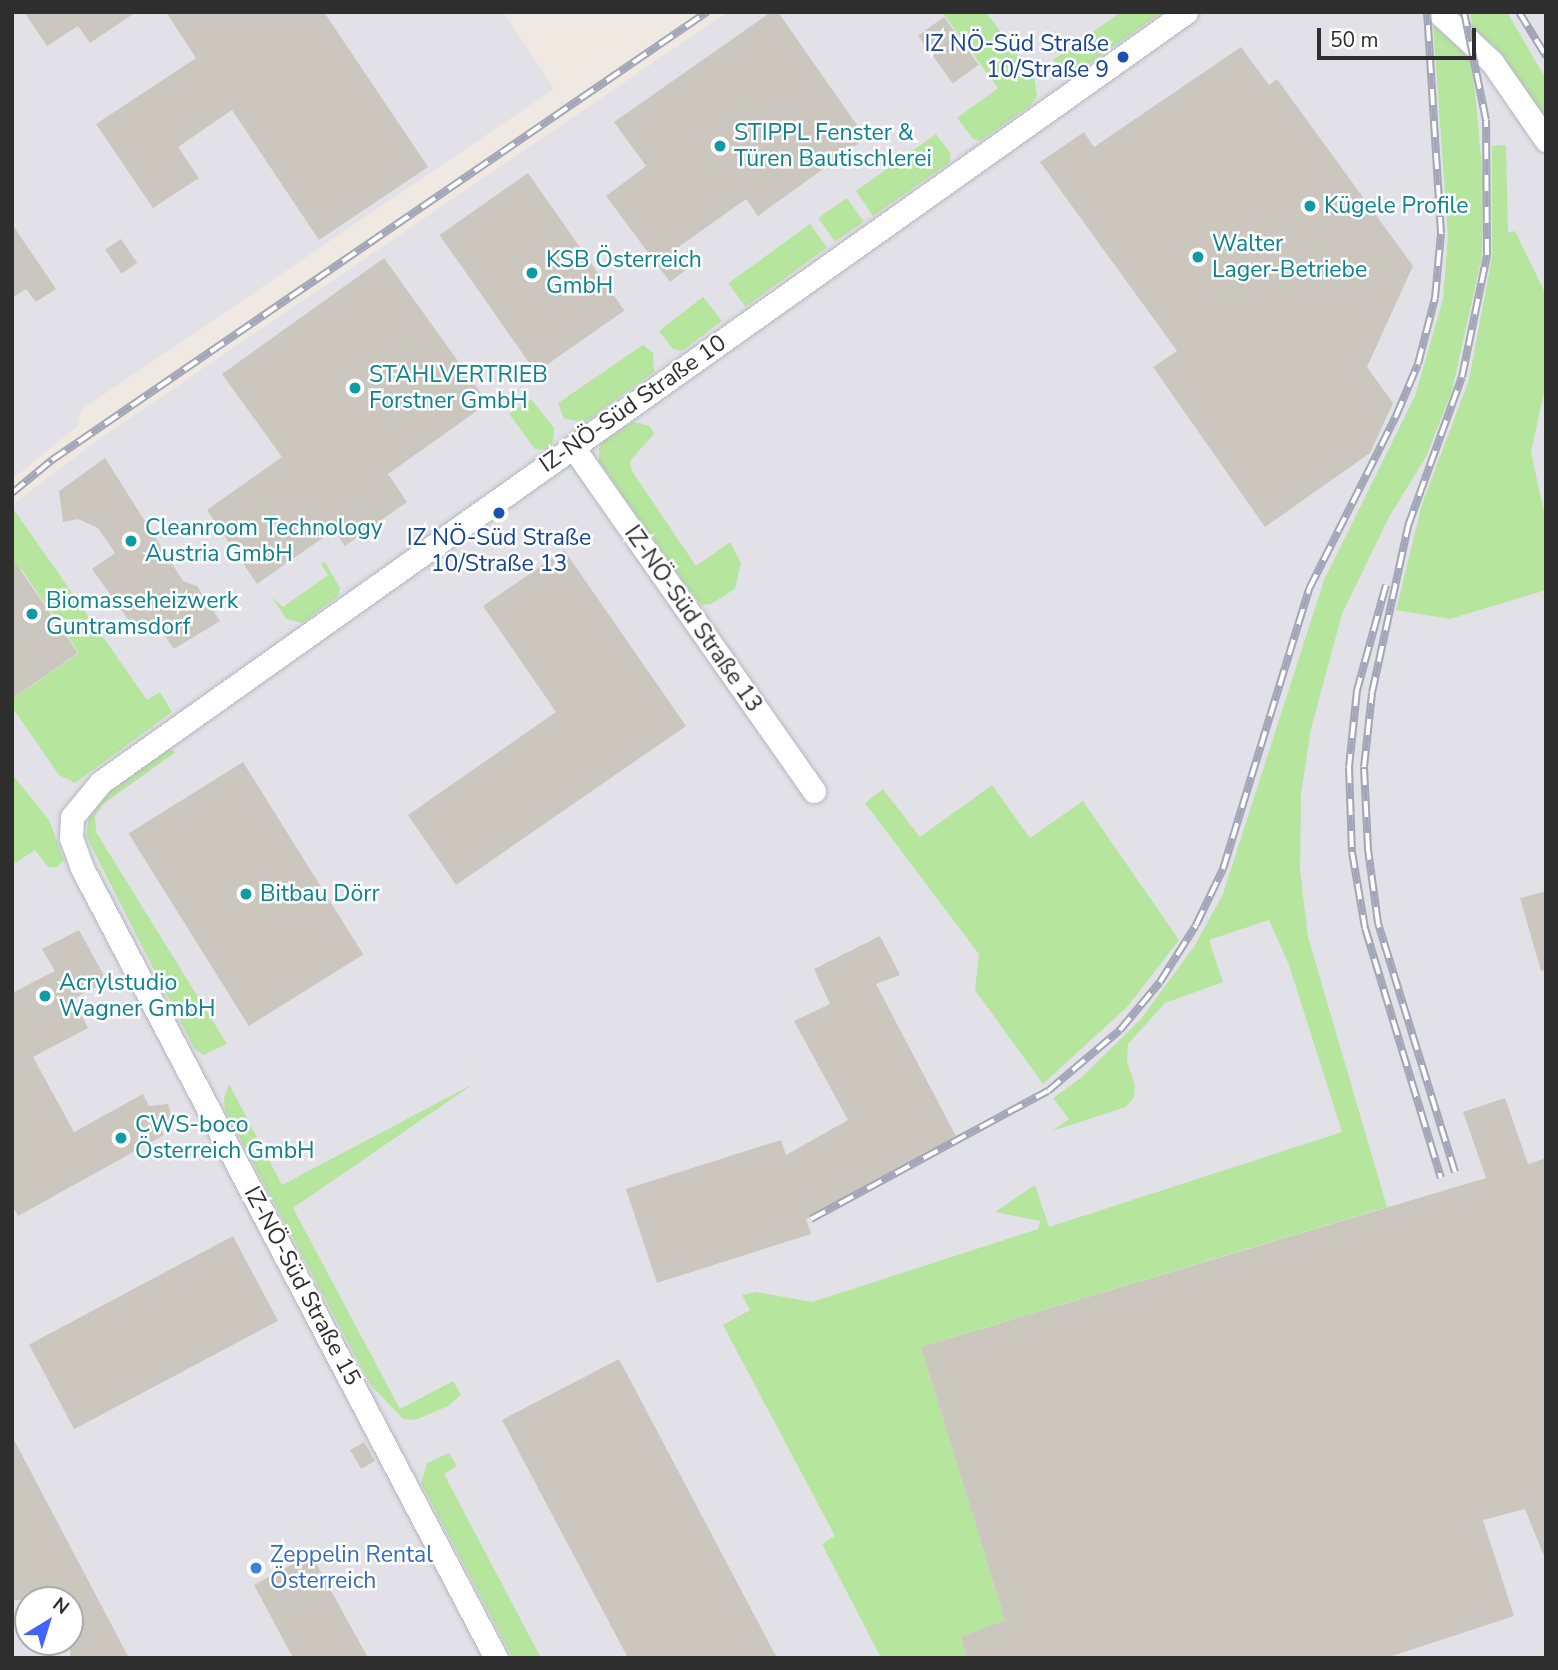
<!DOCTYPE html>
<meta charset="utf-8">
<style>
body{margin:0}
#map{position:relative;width:1558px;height:1670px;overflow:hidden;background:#efe9e1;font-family:"Nunito Sans",sans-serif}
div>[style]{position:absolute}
.industrial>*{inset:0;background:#e3e1e8}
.green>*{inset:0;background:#b6e59e;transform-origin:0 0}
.building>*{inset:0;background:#cbc7bf;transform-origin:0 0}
.roads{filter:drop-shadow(0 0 2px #b4b7c1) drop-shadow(0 0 2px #b4b7c1)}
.minor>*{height:23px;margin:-11.5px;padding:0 11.5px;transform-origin:11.5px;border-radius:11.5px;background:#fff}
.rail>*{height:8px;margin-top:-4px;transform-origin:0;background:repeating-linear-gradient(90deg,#fff 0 16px,#a3a6b8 0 32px);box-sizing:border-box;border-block:2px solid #a3a6b8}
.dots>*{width:19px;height:19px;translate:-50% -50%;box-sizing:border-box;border:4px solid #fff;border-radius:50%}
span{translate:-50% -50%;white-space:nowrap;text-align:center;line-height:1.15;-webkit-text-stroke:5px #fff;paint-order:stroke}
.transit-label{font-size:23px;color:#164399}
.right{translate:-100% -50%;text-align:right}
.culture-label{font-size:23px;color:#0d838f}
.left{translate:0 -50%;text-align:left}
.street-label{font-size:23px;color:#2e2e2e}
.shop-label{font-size:23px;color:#366cbe}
.frame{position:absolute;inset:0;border:14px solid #2e2e2e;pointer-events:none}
.north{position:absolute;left:14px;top:1586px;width:70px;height:70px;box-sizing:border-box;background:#fff;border:2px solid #ababab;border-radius:50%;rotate:38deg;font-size:19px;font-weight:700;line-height:28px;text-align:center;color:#2e2e2e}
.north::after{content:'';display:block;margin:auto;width:24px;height:32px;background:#4264fb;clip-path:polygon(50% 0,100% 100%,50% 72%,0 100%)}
.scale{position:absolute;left:1317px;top:28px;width:159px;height:32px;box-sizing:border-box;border:4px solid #2e2e2e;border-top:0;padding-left:9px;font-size:21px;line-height:24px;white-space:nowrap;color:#2e2e2e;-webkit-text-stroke:5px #fff;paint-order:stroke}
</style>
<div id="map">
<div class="industrial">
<div style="clip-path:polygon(12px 12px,503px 12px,554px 89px,81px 410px,78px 426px,12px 479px)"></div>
<div style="clip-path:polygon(evenodd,728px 12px,1546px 12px,1546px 1658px,12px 1658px,12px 505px,99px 439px,728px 12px,28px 1600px,70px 1600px,70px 1642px,28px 1642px,28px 1600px)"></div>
</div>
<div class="green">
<div style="clip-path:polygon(942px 12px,986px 12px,1034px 77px,1037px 96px,1031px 105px,980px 141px,973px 139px,957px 118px,998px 88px)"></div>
<div style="clip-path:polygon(1121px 12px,1162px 12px,1080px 70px,1061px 68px,1053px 60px)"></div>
<div style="clip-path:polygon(1470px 12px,1507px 12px,1546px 79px,1546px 118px,1500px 53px,1473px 27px)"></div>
<div style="clip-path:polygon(1433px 25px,1472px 60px,1483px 178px,1482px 256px,1452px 391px,1426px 457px,1389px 517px,1342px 614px,1311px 729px,1301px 794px,1300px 870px,1308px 937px,1387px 1207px,921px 1347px,1005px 1620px,961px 1637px,967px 1658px,881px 1658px,822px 1544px,835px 1536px,723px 1325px,750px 1310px,742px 1295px,756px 1292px,812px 1302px,1038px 1229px,1040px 1221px,995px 1212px,1035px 1185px,1049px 1227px,1342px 1132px,1289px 965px,1269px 920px,1209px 940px,1223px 982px,1165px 1003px,1128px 1044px,1127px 1061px,1135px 1086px,1134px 1097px,1126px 1107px,1052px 1131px,1069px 1119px,1053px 1098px,1082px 1077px,1141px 1019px,1195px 945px,1223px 894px,1324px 580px,1415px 396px,1443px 299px,1448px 235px)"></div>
<div style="clip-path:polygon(936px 134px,951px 154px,949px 163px,873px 216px,856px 191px)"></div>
<div style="clip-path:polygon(1506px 145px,1508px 233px,1515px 231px,1546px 295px,1546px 382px,1531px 453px,1546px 520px,1546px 590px,1450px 619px,1396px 610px,1422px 504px,1469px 380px,1492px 256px,1492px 146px)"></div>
<div style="left:847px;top:198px;width:29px;height:35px;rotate:55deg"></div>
<div style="left:810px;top:224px;width:29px;height:101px;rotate:54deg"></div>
<div style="clip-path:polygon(703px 297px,722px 321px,682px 351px,673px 349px,659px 331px)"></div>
<div style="clip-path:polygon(643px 345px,653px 353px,654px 372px,585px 422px,564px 419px,558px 403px)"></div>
<div style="clip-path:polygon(531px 399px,554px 428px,553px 443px,547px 450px,535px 449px,509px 414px)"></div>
<div style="clip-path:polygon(633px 422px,650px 426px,654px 434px,630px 461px,632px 471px,696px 566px,730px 542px,741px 563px,735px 589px,711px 604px,702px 605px,695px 598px,599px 462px,599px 448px,605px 439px)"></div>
<div style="clip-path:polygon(12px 507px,147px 700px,160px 692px,172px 712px,75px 783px,59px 775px,14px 710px,14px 698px,79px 653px,21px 569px,12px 575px)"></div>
<div style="clip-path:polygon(325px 562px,340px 588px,338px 596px,302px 623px,286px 619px,272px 597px,283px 607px,328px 575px,321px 564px)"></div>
<div style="clip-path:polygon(165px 748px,176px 752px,103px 804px,95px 816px,96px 832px,227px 1044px,203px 1055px,194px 1048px,87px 838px,88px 820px,106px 792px)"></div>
<div style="clip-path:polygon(12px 774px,49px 820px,64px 860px,57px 867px,48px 867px,35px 850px,12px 865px)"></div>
<div style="clip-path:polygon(992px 785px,1030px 838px,1083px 801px,1179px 940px,1128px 1006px,1043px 1084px,975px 990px,979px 954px,865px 803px,883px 789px,920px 837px)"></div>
<div style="clip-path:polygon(475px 1083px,293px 1208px,400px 1409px,453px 1381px,461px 1395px,448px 1406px,415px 1420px,403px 1419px,370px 1384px,225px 1110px,224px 1098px,229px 1084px,282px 1185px)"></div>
<div style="clip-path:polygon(449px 1453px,457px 1466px,444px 1474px,541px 1658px,513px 1658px,421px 1483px,427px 1463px)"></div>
</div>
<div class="building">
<div style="clip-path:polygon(24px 12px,136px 12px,90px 43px,78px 26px,47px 46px)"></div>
<div style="clip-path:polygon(166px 12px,324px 12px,428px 167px,319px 240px,232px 110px,178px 147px,199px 178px,153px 208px,96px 124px,196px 58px)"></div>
<div style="clip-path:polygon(771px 12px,778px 12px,866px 138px,758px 216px,746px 199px,673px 251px,687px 269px,670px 282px,606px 196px,646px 166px,614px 122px)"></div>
<div style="left:944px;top:17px;width:59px;height:32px;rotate:54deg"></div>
<div style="clip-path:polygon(1241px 47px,1269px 85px,1277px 79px,1413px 266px,1367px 367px,1393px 403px,1370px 453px,1265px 527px,1153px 367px,1177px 351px,1040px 162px,1084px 132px,1094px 147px)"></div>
<div style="left:528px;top:173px;width:168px;height:108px;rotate:55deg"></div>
<div style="clip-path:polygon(12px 224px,56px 289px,36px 302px,26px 289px,12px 298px)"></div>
<div style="left:121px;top:239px;width:29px;height:19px;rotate:56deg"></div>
<div style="clip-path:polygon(384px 258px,488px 403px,388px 474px,407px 502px,345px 546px,334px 530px,257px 584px,207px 510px,282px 457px,222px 374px)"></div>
<div style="clip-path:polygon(105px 458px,183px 581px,197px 586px,220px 621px,174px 649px,157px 625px,140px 636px,92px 569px,115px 553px,98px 528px,78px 519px,63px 522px,59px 491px)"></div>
<div style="clip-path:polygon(564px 550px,686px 726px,456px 885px,408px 815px,556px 712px,483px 606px)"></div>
<div style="clip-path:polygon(12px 558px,78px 653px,12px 699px)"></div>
<div style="left:243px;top:762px;width:227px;height:135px;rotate:58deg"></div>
<div style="clip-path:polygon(1546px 891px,1546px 970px,1541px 971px,1520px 898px)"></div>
<div style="clip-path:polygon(79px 930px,107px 981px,73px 999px,88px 1028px,33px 1057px,74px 1132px,143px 1094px,149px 1106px,168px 1104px,172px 1118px,159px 1126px,164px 1135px,18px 1216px,12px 1205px,12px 993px,55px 971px,42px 949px)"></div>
<div style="clip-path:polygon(880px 936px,900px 975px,876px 984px,958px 1140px,806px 1219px,811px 1234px,657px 1283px,626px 1189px,781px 1140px,786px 1155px,848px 1120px,794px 1021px,830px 1004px,814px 969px)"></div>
<div style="clip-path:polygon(1505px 1098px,1528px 1164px,1546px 1158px,1546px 1561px,1525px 1509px,1483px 1520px,1514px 1616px,1386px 1658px,967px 1658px,961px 1637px,1005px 1620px,921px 1347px,1486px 1178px,1463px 1112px)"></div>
<div style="left:233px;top:1236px;width:96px;height:231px;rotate:62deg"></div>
<div style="clip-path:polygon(619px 1359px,777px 1658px,628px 1658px,502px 1420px)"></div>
<div style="clip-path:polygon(12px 1436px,129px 1658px,70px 1658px,70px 1600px,12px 1600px)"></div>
<div style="left:364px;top:1442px;width:22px;height:16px;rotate:60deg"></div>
<div style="clip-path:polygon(311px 1554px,368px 1658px,293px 1658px,254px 1585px)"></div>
</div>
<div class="roads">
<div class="minor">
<div style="left:1438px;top:12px;width:74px;rotate:42.8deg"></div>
<div style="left:1492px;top:62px;width:95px;rotate:55.3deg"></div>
<div style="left:573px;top:447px;width:420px;rotate:55deg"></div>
<div style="left:496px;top:1658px;width:892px;rotate:-117.66deg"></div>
<div style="left:82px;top:868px;width:32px;rotate:-110deg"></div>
<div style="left:71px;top:838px;width:21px;rotate:-87deg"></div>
<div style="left:72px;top:817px;width:45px;rotate:-50.4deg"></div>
<div style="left:101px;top:782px;width:1330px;rotate:-35.36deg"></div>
</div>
</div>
<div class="rail">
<div style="left:1519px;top:12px;width:52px;rotate:58.5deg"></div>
<div style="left:12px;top:493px;width:52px;rotate:-39.5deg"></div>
<div style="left:52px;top:460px;width:794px;rotate:-34.37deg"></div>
<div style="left:1386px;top:585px;width:109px;rotate:105.4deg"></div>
<div style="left:1357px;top:690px;width:77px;rotate:95.9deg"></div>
<div style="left:1349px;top:767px;width:85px;rotate:88deg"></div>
<div style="left:1352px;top:852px;width:77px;rotate:80.3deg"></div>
<div style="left:1365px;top:928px;width:261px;rotate:73.1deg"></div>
<div style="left:1455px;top:1172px;width:261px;rotate:-107.2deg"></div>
<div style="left:1378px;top:923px;width:75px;rotate:-97.7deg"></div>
<div style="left:1368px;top:849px;width:82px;rotate:-92.8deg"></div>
<div style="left:1364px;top:767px;width:74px;rotate:-83.8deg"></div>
<div style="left:1372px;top:693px;width:171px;rotate:-77.8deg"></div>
<div style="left:1408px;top:526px;width:158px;rotate:-70.1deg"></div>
<div style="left:1462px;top:377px;width:125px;rotate:-78.4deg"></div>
<div style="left:1487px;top:255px;width:135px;rotate:-90.4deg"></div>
<div style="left:1486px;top:120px;width:110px;rotate:-101.5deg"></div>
<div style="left:811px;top:1219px;width:269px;rotate:-28.4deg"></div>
<div style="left:1048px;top:1091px;width:94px;rotate:-40.3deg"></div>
<div style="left:1120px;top:1030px;width:62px;rotate:-50.2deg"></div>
<div style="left:1160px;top:982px;width:67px;rotate:-57.7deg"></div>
<div style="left:1196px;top:925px;width:62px;rotate:-64.3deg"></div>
<div style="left:1223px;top:869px;width:293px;rotate:-72.9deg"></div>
<div style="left:1309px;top:589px;width:194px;rotate:-63.3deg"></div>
<div style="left:1396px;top:416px;width:56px;rotate:-67.1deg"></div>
<div style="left:1418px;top:364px;width:68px;rotate:-75.6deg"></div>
<div style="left:1435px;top:298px;width:65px;rotate:-84.7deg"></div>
<div style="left:1441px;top:233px;width:221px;rotate:-93.6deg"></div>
</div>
<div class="dots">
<div style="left:1123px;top:57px;background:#1a4fb4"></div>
<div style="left:720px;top:146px;background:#0f9aa8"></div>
<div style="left:1310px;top:206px;background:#0f9aa8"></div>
<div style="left:1198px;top:257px;background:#0f9aa8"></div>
<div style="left:532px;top:273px;background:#0f9aa8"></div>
<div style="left:355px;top:388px;background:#0f9aa8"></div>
<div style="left:499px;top:513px;background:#1a4fb4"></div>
<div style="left:131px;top:541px;background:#0f9aa8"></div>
<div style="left:32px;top:614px;background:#0f9aa8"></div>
<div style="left:246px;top:894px;background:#0f9aa8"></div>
<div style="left:45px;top:996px;background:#0f9aa8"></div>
<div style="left:121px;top:1138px;background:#0f9aa8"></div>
<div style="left:256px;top:1568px;background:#3f7fe0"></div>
</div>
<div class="transit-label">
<span class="right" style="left:1109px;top:57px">IZ NÖ-Süd Straße<br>10/Straße 9</span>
<span style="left:499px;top:551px">IZ NÖ-Süd Straße<br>10/Straße 13</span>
</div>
<div class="culture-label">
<span class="left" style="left:734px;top:146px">STIPPL Fenster &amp;<br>Türen Bautischlerei</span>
<span class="left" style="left:1324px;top:206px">Kügele Profile</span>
<span class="left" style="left:1212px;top:257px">Walter<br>Lager-Betriebe</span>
<span class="left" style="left:546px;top:273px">KSB Österreich<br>GmbH</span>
<span class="left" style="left:369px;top:388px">STAHLVERTRIEB<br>Forstner GmbH</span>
<span class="left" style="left:145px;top:541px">Cleanroom Technology<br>Austria GmbH</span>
<span class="left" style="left:46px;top:614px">Biomasseheizwerk<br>Guntramsdorf</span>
<span class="left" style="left:260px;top:894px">Bitbau Dörr</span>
<span class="left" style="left:59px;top:996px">Acrylstudio<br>Wagner GmbH</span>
<span class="left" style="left:135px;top:1138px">CWS-boco<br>Österreich GmbH</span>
</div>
<div class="street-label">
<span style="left:633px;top:404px;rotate:-35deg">IZ-NÖ-Süd Straße 10</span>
<span style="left:693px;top:619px;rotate:55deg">IZ-NÖ-Süd Straße 13</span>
<span style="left:302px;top:1286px;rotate:62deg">IZ-NÖ-Süd Straße 15</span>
</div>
<div class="shop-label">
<span class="left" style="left:270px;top:1568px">Zeppelin Rental<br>Österreich</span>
</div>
<div class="frame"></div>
<div class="north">N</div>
<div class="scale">50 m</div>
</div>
